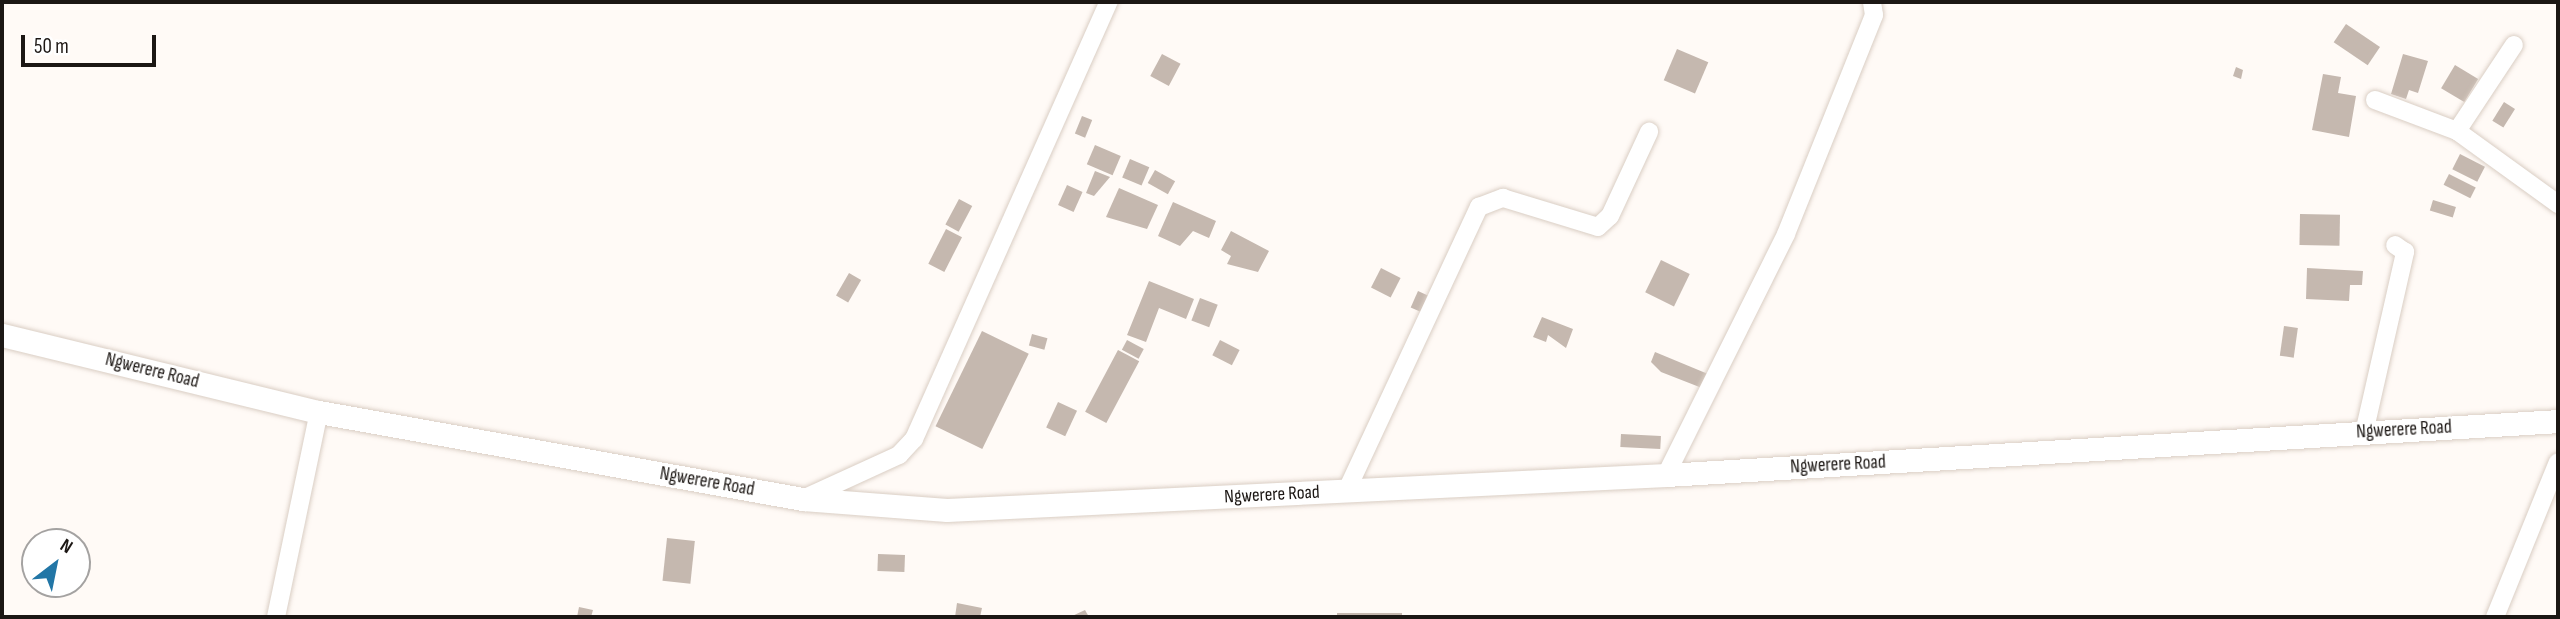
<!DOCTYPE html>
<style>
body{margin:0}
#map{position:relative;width:2560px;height:619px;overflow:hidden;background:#fffaf6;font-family:"Sofia Sans Condensed",sans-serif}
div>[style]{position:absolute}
.building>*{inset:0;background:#c5b8af;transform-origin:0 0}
.roads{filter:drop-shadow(0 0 2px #dacec4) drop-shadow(0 0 2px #dacec4)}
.minor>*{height:18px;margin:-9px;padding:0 9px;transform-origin:9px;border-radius:9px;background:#fff}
.major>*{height:23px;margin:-11.5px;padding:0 11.5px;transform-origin:11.5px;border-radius:11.5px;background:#fff}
span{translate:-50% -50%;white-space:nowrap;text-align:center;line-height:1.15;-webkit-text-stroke:5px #fff;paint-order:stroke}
.street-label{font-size:19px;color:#1c1714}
.frame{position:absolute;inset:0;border:4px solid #1c1714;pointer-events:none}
.north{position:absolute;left:21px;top:528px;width:70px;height:70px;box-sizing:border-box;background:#fff;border:2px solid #a4a2a1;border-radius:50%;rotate:32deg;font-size:19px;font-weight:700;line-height:28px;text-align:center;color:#1c1714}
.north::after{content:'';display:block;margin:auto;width:24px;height:32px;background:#2276a6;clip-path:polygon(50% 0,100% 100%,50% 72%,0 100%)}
.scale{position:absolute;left:21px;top:35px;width:135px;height:32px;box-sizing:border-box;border:4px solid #1c1714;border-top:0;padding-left:9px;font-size:21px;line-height:24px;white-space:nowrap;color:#1c1714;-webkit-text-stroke:5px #fff;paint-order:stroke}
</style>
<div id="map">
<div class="building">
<div style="left:2346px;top:24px;width:41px;height:22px;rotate:34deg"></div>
<div style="left:1677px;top:49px;width:34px;height:34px;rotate:23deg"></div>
<div style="left:1162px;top:54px;width:21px;height:25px;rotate:28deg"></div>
<div style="clip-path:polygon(2403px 54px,2428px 61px,2418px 93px,2409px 90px,2406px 99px,2391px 94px)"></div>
<div style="left:2455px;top:65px;width:27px;height:27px;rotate:31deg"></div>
<div style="clip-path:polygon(2236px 67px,2243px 70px,2241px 79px,2233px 76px)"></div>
<div style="clip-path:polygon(2323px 74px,2341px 77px,2338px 93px,2356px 96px,2349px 137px,2312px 130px)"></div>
<div style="left:2504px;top:102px;width:13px;height:22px;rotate:32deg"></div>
<div style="left:1082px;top:116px;width:11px;height:19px;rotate:22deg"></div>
<div style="left:1095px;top:145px;width:28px;height:21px;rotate:23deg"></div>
<div style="left:2460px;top:154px;width:28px;height:17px;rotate:27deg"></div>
<div style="left:1130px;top:159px;width:21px;height:20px;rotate:23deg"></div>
<div style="left:1155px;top:170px;width:23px;height:15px;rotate:29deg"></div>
<div style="clip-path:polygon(1095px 171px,1110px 177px,1094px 196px,1086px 193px)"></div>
<div style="left:2449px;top:174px;width:30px;height:12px;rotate:27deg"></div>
<div style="left:1067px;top:185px;width:17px;height:22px;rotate:24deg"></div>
<div style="clip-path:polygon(1119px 188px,1158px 205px,1147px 229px,1106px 217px)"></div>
<div style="left:959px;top:199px;width:15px;height:29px;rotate:28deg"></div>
<div style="left:2433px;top:200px;width:24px;height:11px;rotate:17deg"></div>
<div style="clip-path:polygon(1173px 202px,1216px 221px,1209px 238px,1193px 231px,1180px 246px,1158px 236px)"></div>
<div style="left:2300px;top:214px;width:40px;height:31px;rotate:1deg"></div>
<div style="left:946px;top:229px;width:18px;height:39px;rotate:27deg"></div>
<div style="clip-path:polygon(1231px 231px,1269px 251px,1258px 272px,1227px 264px,1231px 256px,1221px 250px)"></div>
<div style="left:1661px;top:260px;width:32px;height:36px;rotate:26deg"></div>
<div style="left:1381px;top:268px;width:22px;height:22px;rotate:27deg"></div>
<div style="clip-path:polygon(2307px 268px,2363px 271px,2362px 285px,2350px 285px,2349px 301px,2306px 299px)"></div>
<div style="left:849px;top:273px;width:14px;height:26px;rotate:30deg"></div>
<div style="clip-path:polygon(1149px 281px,1194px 299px,1186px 319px,1159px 308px,1146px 342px,1127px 335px)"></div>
<div style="left:1418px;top:291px;width:12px;height:18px;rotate:24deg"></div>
<div style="left:1200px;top:298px;width:19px;height:24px;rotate:21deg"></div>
<div style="clip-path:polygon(1542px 317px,1573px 329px,1566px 348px,1548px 335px,1546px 342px,1533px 337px)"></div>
<div style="left:2284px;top:326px;width:14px;height:30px;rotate:8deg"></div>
<div style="left:982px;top:331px;width:52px;height:106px;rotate:26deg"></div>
<div style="left:1032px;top:334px;width:16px;height:12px;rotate:15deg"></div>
<div style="left:1127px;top:340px;width:19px;height:11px;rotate:28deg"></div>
<div style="left:1220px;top:340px;width:22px;height:17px;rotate:27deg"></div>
<div style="left:1118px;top:350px;width:24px;height:70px;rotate:28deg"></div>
<div style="clip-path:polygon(1655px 352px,1708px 374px,1702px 388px,1661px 372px,1651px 362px)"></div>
<div style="left:1058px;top:402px;width:21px;height:28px;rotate:25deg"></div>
<div style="left:1621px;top:434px;width:40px;height:13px;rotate:3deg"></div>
<div style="left:667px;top:538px;width:28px;height:43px;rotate:6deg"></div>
<div style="left:878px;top:554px;width:27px;height:17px;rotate:2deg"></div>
<div style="clip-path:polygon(957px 603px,982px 608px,980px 617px,955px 617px)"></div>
<div style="clip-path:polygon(579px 607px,593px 610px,591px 617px,577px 617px)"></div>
<div style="clip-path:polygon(1085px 610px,1089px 617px,1070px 617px)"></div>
<div style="left:1337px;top:613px;width:65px;height:4px"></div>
</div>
<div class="roads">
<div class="minor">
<div style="left:2375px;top:100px;width:88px;rotate:20.7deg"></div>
<div style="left:2457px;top:131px;width:125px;rotate:35.9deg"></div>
<div style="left:2457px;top:131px;width:103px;rotate:-56.5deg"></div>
<div style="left:2364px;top:433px;width:186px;rotate:-77.2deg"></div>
<div style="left:2405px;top:252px;width:12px;rotate:-145deg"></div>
<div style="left:1666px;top:475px;width:269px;rotate:-63.5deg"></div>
<div style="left:1786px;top:234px;width:236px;rotate:-68.1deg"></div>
<div style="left:1874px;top:15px;width:13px;rotate:-99deg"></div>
<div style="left:1346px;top:492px;width:315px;rotate:-65deg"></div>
<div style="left:1479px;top:207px;width:26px;rotate:-21deg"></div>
<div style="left:1503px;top:198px;width:99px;rotate:17deg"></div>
<div style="left:1598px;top:227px;width:16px;rotate:-43deg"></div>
<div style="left:1610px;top:216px;width:93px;rotate:-65.1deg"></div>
<div style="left:803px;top:499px;width:106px;rotate:-24.6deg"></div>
<div style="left:899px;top:455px;width:22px;rotate:-47deg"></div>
<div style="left:914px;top:439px;width:479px;rotate:-66deg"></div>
<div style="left:276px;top:617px;width:209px;rotate:-78.2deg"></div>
<div style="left:2495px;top:617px;width:167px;rotate:-67.9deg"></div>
</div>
<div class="major">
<div style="left:2px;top:335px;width:326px;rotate:13.7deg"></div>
<div style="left:319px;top:412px;width:492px;rotate:10.2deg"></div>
<div style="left:803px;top:499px;width:144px;rotate:4.4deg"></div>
<div style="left:947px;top:510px;width:720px;rotate:-2.79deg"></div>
<div style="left:1666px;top:475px;width:894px;rotate:-3.46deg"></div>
</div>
</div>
<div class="street-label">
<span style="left:152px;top:371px;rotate:14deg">Ngwerere Road</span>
<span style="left:2404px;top:430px;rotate:-3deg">Ngwerere Road</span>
<span style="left:1838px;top:465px;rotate:-3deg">Ngwerere Road</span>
<span style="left:707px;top:482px;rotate:10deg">Ngwerere Road</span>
<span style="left:1272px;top:495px;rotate:-3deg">Ngwerere Road</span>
</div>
<div class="frame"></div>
<div class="north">N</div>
<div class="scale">50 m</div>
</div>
